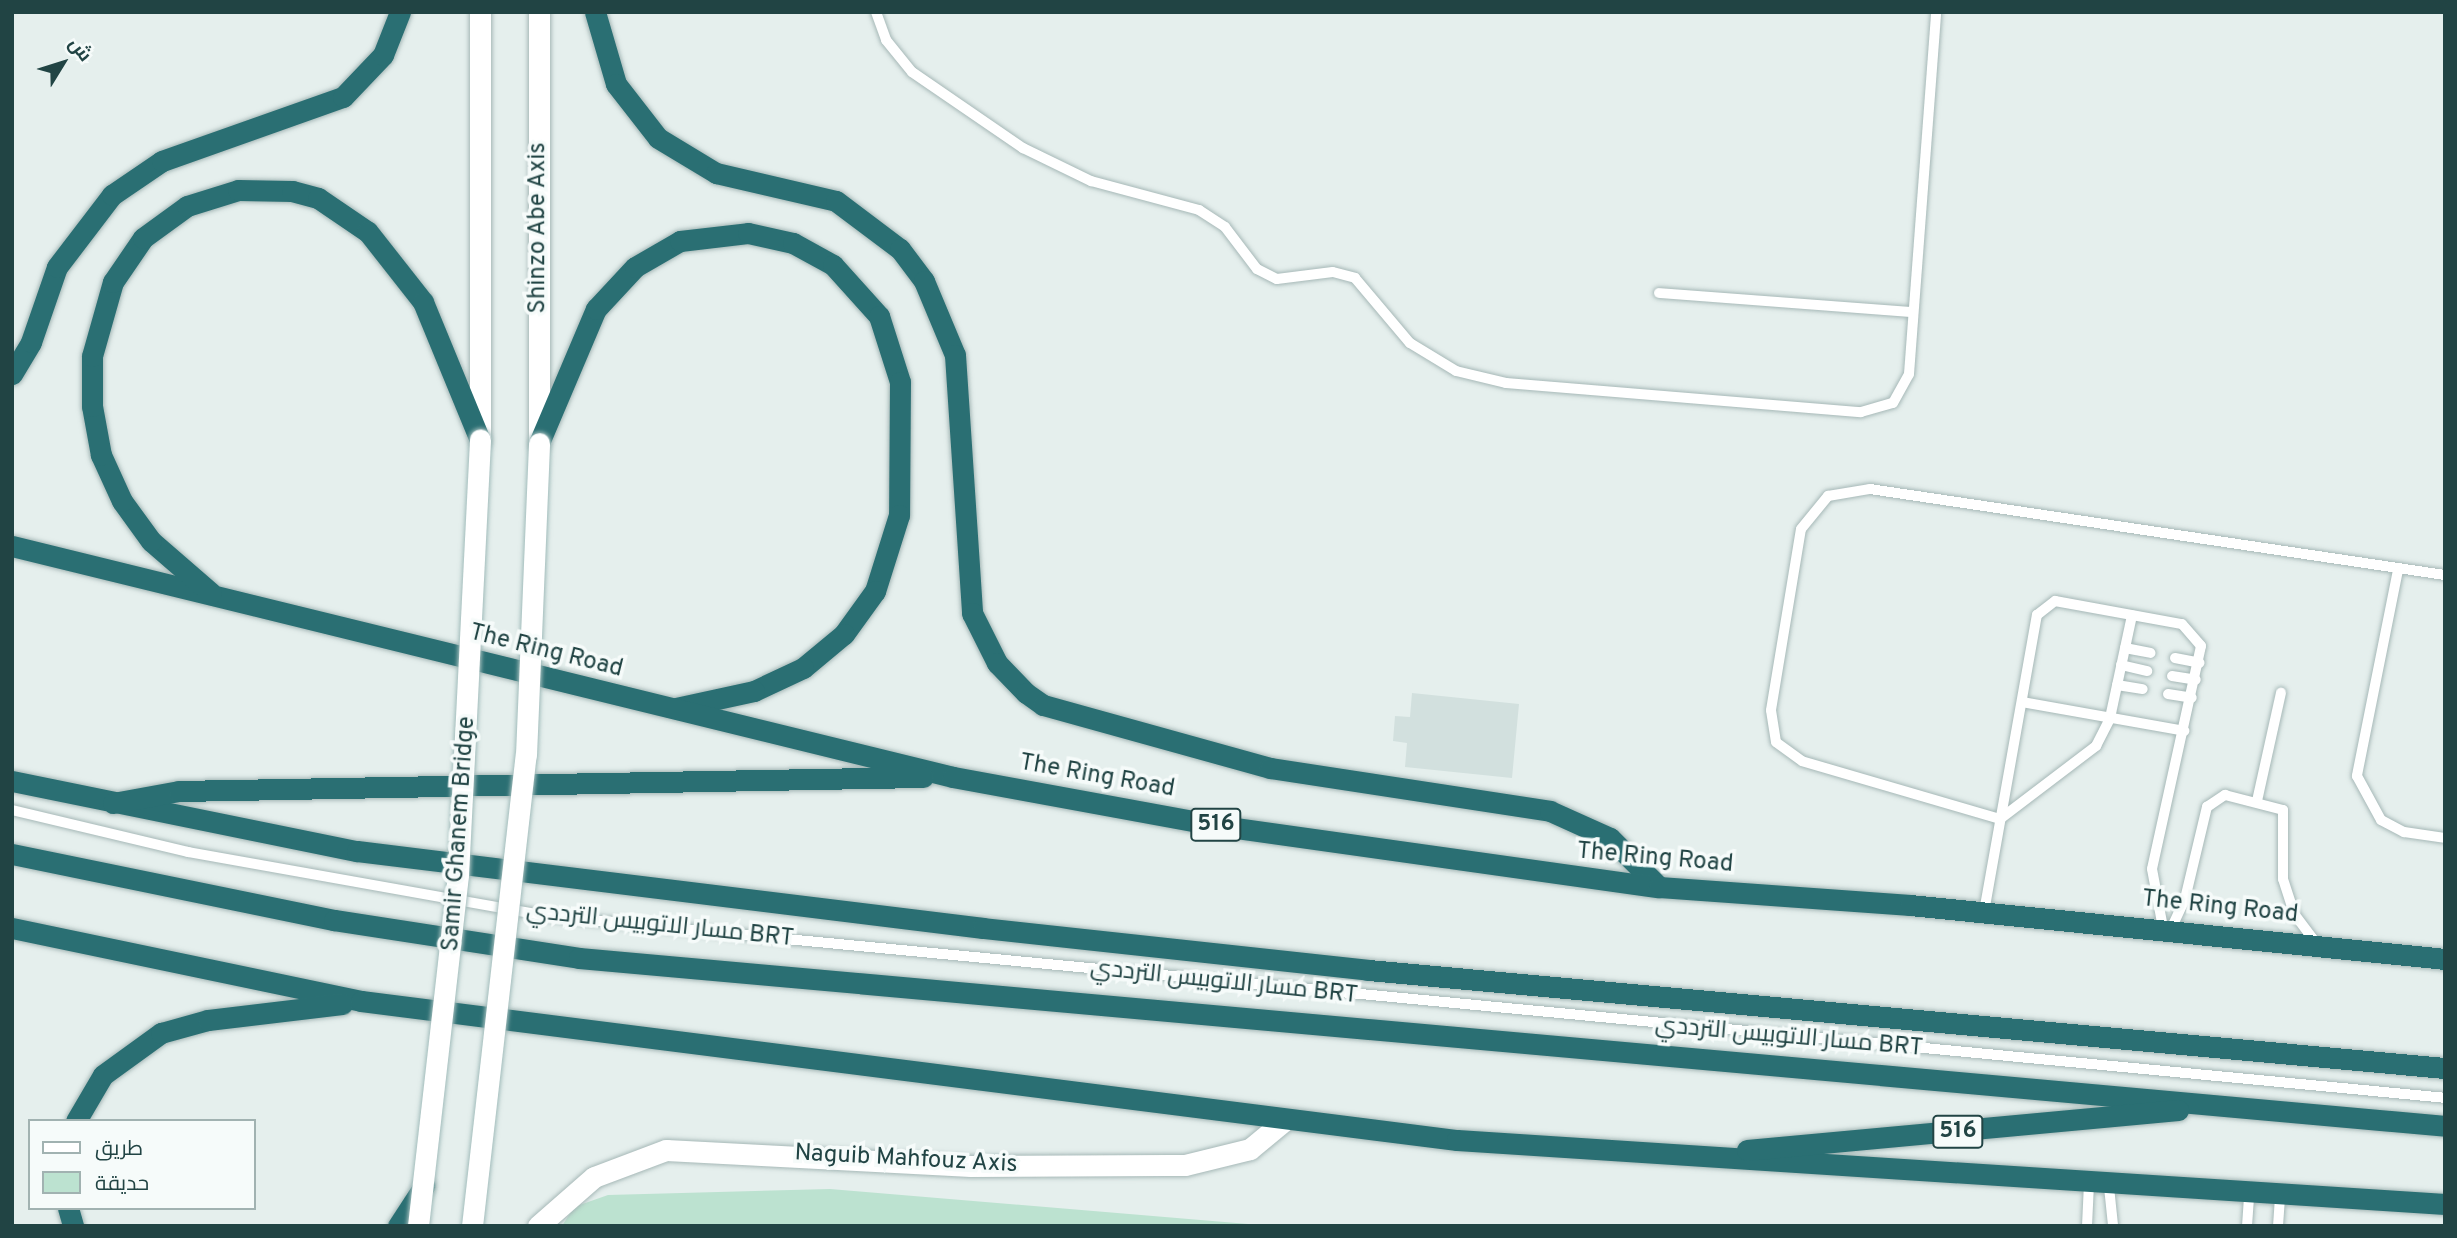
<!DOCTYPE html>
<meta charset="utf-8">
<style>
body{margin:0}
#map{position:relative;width:2457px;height:1238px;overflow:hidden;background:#e5efed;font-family:Overpass,Cairo,sans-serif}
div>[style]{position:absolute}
.built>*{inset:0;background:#d2e0de}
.green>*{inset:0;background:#bce2d0}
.roads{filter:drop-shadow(0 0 2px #a6b8b7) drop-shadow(0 0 2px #a6b8b7)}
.lane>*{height:10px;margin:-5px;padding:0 5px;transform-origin:5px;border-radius:5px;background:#fff}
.secondary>*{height:21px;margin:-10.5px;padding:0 10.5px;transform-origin:10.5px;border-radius:10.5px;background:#fff}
.highway>*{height:21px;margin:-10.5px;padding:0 10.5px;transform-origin:10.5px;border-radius:10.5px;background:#2a6f73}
.bridges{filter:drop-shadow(0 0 2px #a2bcbb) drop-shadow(0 0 2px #a2bcbb)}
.secondary-bridge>*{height:21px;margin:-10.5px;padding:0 10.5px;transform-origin:10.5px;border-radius:10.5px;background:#fff}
span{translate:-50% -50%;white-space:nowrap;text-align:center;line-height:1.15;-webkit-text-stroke:7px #f6fbfa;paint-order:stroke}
.shield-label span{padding:2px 5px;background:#f6fbfa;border:2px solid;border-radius:5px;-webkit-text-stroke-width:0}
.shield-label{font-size:23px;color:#214444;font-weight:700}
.street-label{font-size:24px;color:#214444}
.frame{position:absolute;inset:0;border:14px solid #214444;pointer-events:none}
.legend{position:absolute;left:28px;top:1119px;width:228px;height:91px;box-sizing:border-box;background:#f6fbfa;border:2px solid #a1b2b1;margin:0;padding:9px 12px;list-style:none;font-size:21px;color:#214444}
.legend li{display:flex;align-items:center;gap:14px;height:35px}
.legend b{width:35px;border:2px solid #a1b2b1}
.north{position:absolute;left:28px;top:28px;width:70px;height:70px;-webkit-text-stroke:5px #f6fbfa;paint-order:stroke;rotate:52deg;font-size:19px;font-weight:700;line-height:28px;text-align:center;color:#214444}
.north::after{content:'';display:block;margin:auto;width:24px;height:32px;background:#214444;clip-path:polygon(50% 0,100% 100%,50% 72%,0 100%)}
</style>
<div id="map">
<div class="built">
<div style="clip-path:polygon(1412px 693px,1519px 704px,1512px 778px,1405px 767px,1407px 743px,1393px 741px,1395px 716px,1410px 717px)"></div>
</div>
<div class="green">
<div style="clip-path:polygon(830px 1189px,1273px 1226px,562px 1226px,574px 1207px,608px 1195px)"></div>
</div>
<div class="roads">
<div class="lane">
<div style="left:876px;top:12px;width:30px;rotate:70deg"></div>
<div style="left:886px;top:40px;width:41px;rotate:50.9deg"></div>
<div style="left:912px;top:72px;width:135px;rotate:34.4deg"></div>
<div style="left:1023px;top:148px;width:76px;rotate:25.9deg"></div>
<div style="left:1091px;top:181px;width:112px;rotate:15deg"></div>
<div style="left:1199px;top:210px;width:31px;rotate:33deg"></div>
<div style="left:1225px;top:227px;width:53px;rotate:52.7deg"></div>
<div style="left:1257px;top:269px;width:22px;rotate:27deg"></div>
<div style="left:1277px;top:279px;width:56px;rotate:-7.1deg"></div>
<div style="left:1333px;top:272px;width:23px;rotate:15deg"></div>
<div style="left:1355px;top:278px;width:85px;rotate:49.8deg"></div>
<div style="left:1410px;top:343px;width:54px;rotate:31.3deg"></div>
<div style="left:1456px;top:371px;width:51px;rotate:13.5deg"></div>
<div style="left:1506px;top:383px;width:356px;rotate:4.7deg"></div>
<div style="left:1861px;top:412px;width:33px;rotate:-16deg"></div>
<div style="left:1893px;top:403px;width:33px;rotate:-61deg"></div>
<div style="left:1909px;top:374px;width:363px;rotate:-85.7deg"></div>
<div style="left:1659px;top:293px;width:254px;rotate:4.3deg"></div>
<div style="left:2398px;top:570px;width:210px;rotate:101.3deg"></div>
<div style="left:2357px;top:776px;width:50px;rotate:61.4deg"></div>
<div style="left:2381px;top:820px;width:26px;rotate:28deg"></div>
<div style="left:2404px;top:832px;width:41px;rotate:8.3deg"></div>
<div style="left:2125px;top:648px;width:26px;rotate:11deg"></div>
<div style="left:2175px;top:658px;width:25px;rotate:11deg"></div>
<div style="left:2121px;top:665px;width:27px;rotate:13deg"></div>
<div style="left:2172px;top:676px;width:24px;rotate:9deg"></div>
<div style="left:2117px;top:685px;width:26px;rotate:9deg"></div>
<div style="left:2168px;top:694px;width:24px;rotate:9deg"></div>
<div style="left:2022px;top:702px;width:165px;rotate:10.1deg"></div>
<div style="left:2257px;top:801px;width:111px;rotate:-77.5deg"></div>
<div style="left:12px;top:810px;width:181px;rotate:13.4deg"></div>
<div style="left:188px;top:852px;width:364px;rotate:10.1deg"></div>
<div style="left:546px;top:916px;width:1908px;rotate:5.47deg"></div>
<div style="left:2000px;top:819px;width:206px;rotate:-163.7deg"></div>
<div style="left:1802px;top:761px;width:32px;rotate:-144deg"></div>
<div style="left:1776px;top:742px;width:32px;rotate:-99deg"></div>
<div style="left:1771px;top:710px;width:183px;rotate:-80.6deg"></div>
<div style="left:1801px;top:529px;width:43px;rotate:-50.7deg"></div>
<div style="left:1828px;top:496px;width:43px;rotate:-9.5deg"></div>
<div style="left:1870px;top:489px;width:581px;rotate:8.51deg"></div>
<div style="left:2000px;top:819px;width:121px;rotate:-37.2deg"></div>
<div style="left:2096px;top:746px;width:31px;rotate:-63deg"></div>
<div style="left:2110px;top:718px;width:105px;rotate:-77.9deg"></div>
<div style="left:1984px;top:912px;width:302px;rotate:-79.9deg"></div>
<div style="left:2037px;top:615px;width:23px;rotate:-38deg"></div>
<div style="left:2055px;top:601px;width:129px;rotate:10.3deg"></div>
<div style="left:2182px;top:624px;width:29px;rotate:49deg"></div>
<div style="left:2201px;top:646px;width:228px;rotate:102.4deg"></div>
<div style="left:2152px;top:869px;width:60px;rotate:79.4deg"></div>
<div style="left:2171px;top:929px;width:33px;rotate:-65deg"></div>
<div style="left:2185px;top:899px;width:95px;rotate:-76.6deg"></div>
<div style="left:2207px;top:807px;width:22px;rotate:-34deg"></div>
<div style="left:2225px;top:795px;width:60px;rotate:14.5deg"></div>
<div style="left:2283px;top:810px;width:69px;rotate:90deg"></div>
<div style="left:2283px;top:879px;width:38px;rotate:72deg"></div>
<div style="left:2295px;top:915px;width:36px;rotate:53deg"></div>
<div style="left:2109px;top:1187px;width:39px;rotate:84deg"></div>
<div style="left:2087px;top:1226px;width:42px;rotate:-87.3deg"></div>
<div style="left:2247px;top:1226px;width:30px;rotate:-86deg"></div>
<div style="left:2278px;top:1226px;width:28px;rotate:-86deg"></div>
</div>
<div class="secondary">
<div style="left:539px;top:12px;width:431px;rotate:90deg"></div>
<div style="left:480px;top:440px;width:428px;rotate:-90deg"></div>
<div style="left:538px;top:1226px;width:74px;rotate:-41.2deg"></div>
<div style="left:594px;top:1177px;width:77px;rotate:-20.6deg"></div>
<div style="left:666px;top:1150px;width:305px;rotate:3deg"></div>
<div style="left:971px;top:1166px;width:214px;rotate:-0.3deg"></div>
<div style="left:1185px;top:1165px;width:67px;rotate:-13.8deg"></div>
<div style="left:1250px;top:1149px;width:45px;rotate:-39.6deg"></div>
</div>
<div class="highway">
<div style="left:595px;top:12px;width:75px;rotate:73.7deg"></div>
<div style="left:616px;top:84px;width:68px;rotate:52.1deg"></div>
<div style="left:658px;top:138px;width:68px;rotate:31.1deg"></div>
<div style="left:716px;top:173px;width:123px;rotate:13.1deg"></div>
<div style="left:836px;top:201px;width:80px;rotate:36.9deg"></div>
<div style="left:900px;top:249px;width:40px;rotate:53deg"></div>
<div style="left:924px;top:281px;width:80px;rotate:67.3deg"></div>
<div style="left:955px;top:355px;width:259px;rotate:86.2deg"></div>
<div style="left:972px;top:613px;width:56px;rotate:63.4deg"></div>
<div style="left:997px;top:663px;width:42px;rotate:46deg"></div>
<div style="left:1026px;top:693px;width:21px;rotate:35deg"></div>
<div style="left:1043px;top:705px;width:236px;rotate:15.5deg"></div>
<div style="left:1270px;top:768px;width:283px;rotate:8.7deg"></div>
<div style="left:1550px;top:811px;width:66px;rotate:24.2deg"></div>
<div style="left:1610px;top:838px;width:69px;rotate:45deg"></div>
<div style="left:12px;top:374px;width:37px;rotate:-59deg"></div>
<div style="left:31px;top:342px;width:79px;rotate:-70.9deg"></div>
<div style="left:57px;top:267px;width:91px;rotate:-52.6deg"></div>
<div style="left:112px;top:195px;width:60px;rotate:-34.2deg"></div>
<div style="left:162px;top:161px;width:192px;rotate:-19.5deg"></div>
<div style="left:343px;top:97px;width:58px;rotate:-46.4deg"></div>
<div style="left:383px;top:55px;width:46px;rotate:-68.4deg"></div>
<div style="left:539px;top:443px;width:146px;rotate:-67deg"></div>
<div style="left:596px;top:309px;width:57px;rotate:-47.1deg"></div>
<div style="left:635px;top:267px;width:52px;rotate:-30deg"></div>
<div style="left:680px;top:241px;width:68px;rotate:-6.7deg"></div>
<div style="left:748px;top:233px;width:46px;rotate:12.5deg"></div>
<div style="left:793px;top:243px;width:46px;rotate:28.8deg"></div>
<div style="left:833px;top:265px;width:69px;rotate:48deg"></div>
<div style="left:879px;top:316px;width:69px;rotate:72.3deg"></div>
<div style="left:900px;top:382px;width:133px;rotate:90.4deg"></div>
<div style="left:899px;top:515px;width:80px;rotate:107.5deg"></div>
<div style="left:875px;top:591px;width:53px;rotate:125.8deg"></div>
<div style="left:844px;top:634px;width:53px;rotate:140.3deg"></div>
<div style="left:803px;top:668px;width:54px;rotate:154.9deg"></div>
<div style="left:754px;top:691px;width:80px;rotate:167.7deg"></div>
<div style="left:12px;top:546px;width:969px;rotate:13.79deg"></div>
<div style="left:953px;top:777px;width:259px;rotate:10.4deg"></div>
<div style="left:1208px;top:824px;width:455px;rotate:8deg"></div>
<div style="left:1659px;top:887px;width:252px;rotate:4.1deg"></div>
<div style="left:1910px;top:905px;width:538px;rotate:5.76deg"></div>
<div style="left:211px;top:593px;width:79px;rotate:-139.1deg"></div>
<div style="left:151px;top:541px;width:49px;rotate:-125.9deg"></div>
<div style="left:122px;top:501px;width:51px;rotate:-114.5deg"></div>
<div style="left:101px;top:455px;width:50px;rotate:-100.4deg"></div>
<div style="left:92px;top:406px;width:50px;rotate:-90deg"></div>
<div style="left:92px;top:356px;width:77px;rotate:-74.2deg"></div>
<div style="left:113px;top:282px;width:53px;rotate:-55.7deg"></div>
<div style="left:143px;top:238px;width:54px;rotate:-36deg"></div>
<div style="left:187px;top:206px;width:53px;rotate:-17.4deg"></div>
<div style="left:238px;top:190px;width:54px;rotate:1.1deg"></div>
<div style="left:292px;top:191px;width:27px;rotate:15deg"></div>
<div style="left:318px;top:198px;width:60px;rotate:34.2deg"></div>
<div style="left:368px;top:232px;width:89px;rotate:51.8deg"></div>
<div style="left:423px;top:302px;width:149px;rotate:67.6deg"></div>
<div style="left:12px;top:781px;width:352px;rotate:11.5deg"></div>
<div style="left:357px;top:851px;width:631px;rotate:7.01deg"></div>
<div style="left:983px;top:928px;width:387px;rotate:6.2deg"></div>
<div style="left:1368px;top:970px;width:1081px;rotate:5.2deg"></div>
<div style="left:113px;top:803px;width:67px;rotate:-10.3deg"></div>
<div style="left:179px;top:791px;width:744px;rotate:-1.08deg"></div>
<div style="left:12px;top:854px;width:329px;rotate:11.6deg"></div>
<div style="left:334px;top:920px;width:248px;rotate:8.8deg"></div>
<div style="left:579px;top:958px;width:1874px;rotate:5.14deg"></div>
<div style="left:12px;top:928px;width:357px;rotate:11.8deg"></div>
<div style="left:361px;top:1001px;width:1105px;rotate:7.23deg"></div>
<div style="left:1457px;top:1140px;width:990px;rotate:3.71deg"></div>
<div style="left:76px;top:1121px;width:53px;rotate:-59.6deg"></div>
<div style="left:103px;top:1075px;width:72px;rotate:-35.9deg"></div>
<div style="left:161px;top:1033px;width:49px;rotate:-15.5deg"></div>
<div style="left:208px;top:1020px;width:135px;rotate:-6.8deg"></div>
<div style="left:1747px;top:1150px;width:433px;rotate:-5.3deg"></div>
<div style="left:68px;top:1208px;width:19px;rotate:74deg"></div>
<div style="left:398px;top:1226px;width:48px;rotate:-57deg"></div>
</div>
</div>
<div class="bridges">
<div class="secondary-bridge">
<div style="left:418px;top:1226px;width:353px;rotate:-83.5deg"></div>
<div style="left:458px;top:875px;width:436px;rotate:-87.1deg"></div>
<div style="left:472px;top:1226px;width:474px;rotate:-83.5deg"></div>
<div style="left:526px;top:755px;width:312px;rotate:-87.6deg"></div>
</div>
</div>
<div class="shield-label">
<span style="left:1216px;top:825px">516</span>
<span style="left:1958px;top:1132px">516</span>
</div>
<div class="street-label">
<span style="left:539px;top:228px;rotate:-90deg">Shinzo Abe Axis</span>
<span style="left:546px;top:652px;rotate:14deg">The Ring Road</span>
<span style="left:1097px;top:777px;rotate:10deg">The Ring Road</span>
<span style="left:460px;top:834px;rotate:-86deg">Samir Ghanem Bridge</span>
<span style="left:1655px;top:859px;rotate:5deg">The Ring Road</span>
<span style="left:2220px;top:908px;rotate:6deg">The Ring Road</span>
<span style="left:660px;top:926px;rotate:6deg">مسار الاتوبيس الترددي BRT</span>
<span style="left:1224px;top:983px;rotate:6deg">مسار الاتوبيس الترددي BRT</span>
<span style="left:1789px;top:1038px;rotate:5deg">مسار الاتوبيس الترددي BRT</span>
<span style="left:906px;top:1160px;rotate:3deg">Naguib Mahfouz Axis</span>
</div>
<div class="frame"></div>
<ul class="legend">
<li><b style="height:9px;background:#fff"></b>طريق</li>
<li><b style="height:19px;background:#bce2d0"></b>حديقة</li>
</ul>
<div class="north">ش</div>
</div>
